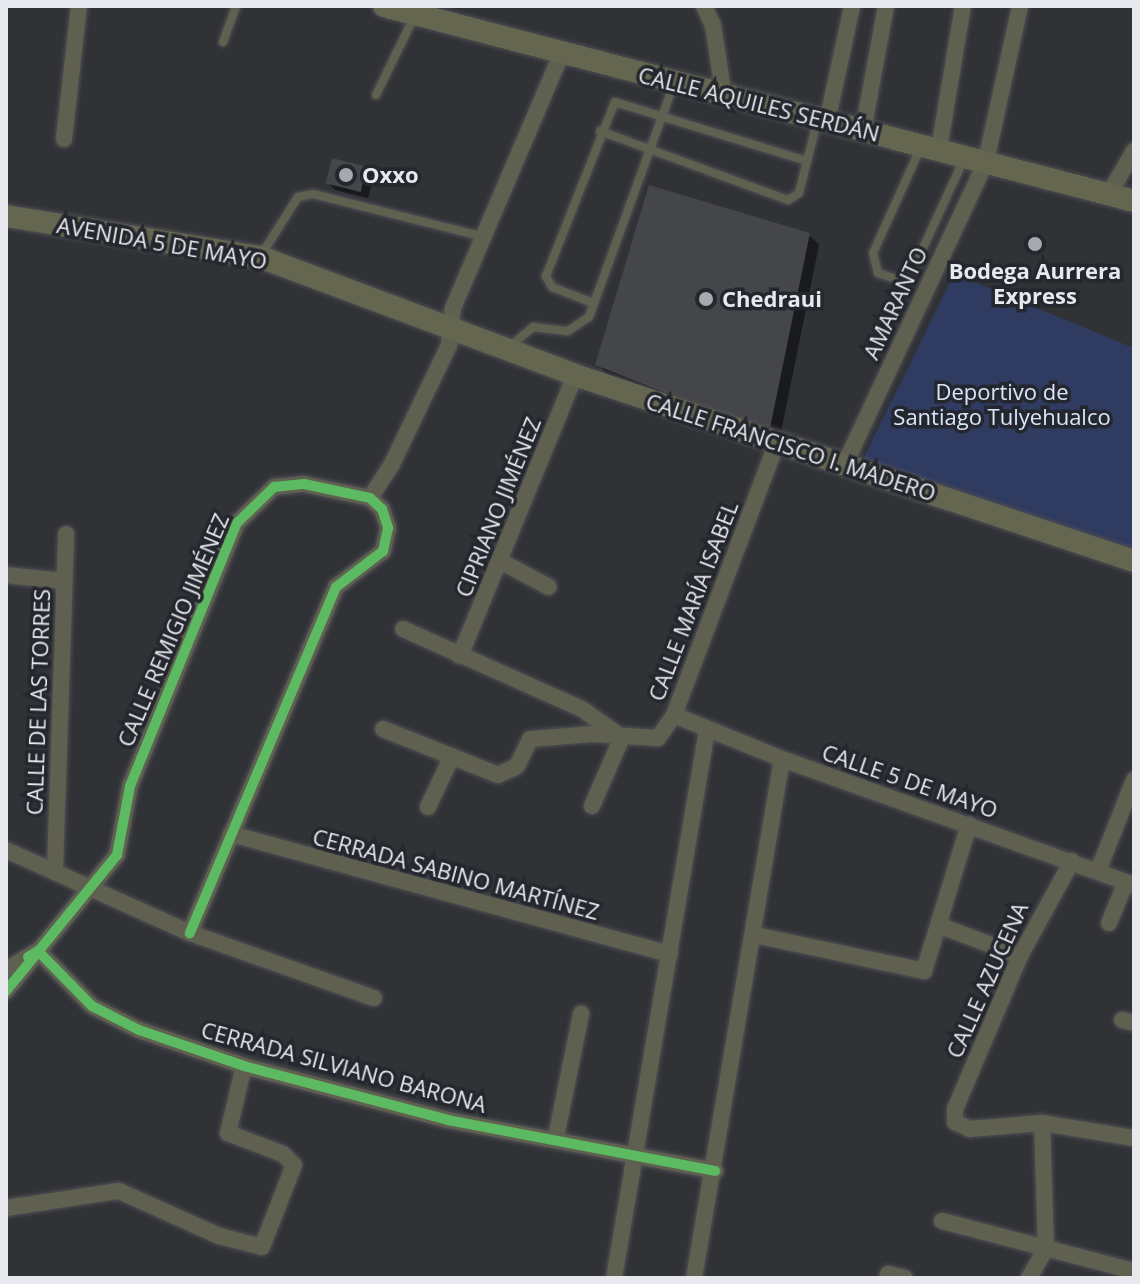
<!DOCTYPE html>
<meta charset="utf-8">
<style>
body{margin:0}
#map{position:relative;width:1140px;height:1284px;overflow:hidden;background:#303236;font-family:"Open Sans",sans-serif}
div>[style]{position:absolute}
.green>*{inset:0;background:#2f3b61}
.shadow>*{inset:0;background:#0007}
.building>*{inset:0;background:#45464a;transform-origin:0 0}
.roads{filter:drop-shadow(0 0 2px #4e4f53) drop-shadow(0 0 2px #4e4f53)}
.lane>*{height:8px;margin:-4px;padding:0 4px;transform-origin:4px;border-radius:4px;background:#5f6050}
.street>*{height:16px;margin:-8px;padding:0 8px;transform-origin:8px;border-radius:8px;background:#5f6050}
.secondary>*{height:22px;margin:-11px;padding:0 11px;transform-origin:11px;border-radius:11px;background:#646650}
.cycleway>*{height:10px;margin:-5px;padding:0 5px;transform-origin:5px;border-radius:5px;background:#5cba63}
.dots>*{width:22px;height:22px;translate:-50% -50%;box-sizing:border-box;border:4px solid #24272e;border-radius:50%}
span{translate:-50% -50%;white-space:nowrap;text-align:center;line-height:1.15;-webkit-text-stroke:7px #24272e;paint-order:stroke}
.street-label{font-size:22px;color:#e8e9ee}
.poi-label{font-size:22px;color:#e8e9ee;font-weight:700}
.left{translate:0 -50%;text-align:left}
.park-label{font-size:22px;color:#dce4fa}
.frame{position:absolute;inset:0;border:8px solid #e8e9ee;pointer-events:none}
</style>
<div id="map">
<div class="green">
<div style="clip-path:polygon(954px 274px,1134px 348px,1134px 558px,863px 459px)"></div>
</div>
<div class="shadow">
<div style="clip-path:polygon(366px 169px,374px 176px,368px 198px,335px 190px,328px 182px)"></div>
<div style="clip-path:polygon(809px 235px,819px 245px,779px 442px,608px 375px,598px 364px)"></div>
</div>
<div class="building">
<div style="left:332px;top:158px;width:36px;height:26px;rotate:14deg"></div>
<div style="clip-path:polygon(649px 185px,810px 233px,769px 433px,595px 365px)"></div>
</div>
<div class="roads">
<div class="lane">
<div style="left:223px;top:42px;width:38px;rotate:-70deg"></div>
<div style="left:376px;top:95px;width:89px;rotate:-64deg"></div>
<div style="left:600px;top:131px;width:200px;rotate:20.2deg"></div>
<div style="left:788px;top:200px;width:13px;rotate:-32deg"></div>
<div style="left:799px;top:193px;width:73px;rotate:-75.8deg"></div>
<div style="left:920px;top:149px;width:114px;rotate:114.3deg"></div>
<div style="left:873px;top:253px;width:21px;rotate:76deg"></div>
<div style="left:878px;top:273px;width:31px;rotate:19deg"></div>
<div style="left:907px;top:283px;width:136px;rotate:-65.3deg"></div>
<div style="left:260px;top:257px;width:71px;rotate:-57.7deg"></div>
<div style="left:298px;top:197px;width:15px;rotate:-11deg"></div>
<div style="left:313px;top:194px;width:176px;rotate:14.1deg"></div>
<div style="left:593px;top:303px;width:44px;rotate:-158.7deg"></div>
<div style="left:552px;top:287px;width:13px;rotate:-119deg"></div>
<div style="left:546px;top:276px;width:187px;rotate:-68.4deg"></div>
<div style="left:615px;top:102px;width:201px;rotate:17.1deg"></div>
<div style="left:508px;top:348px;width:33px;rotate:-40deg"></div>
<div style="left:533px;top:327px;width:35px;rotate:7deg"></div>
<div style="left:568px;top:331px;width:25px;rotate:-34deg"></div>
<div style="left:589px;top:317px;width:248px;rotate:-70deg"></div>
</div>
<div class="street">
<div style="left:704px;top:6px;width:21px;rotate:65deg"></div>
<div style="left:713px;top:25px;width:73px;rotate:81.3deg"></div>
<div style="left:827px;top:122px;width:119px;rotate:-77.8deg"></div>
<div style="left:863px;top:131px;width:127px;rotate:-79.6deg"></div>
<div style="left:64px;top:139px;width:134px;rotate:-83.6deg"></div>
<div style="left:939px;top:149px;width:145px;rotate:-80.5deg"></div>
<div style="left:1109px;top:194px;width:50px;rotate:-59.8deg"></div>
<div style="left:845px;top:464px;width:334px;rotate:-65deg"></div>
<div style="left:986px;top:161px;width:159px;rotate:-77.6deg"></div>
<div style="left:370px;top:498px;width:40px;rotate:-57.1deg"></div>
<div style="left:392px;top:464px;width:132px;rotate:-64.4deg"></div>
<div style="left:449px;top:345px;width:37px;rotate:-84deg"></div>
<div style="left:453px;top:308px;width:277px;rotate:-66.9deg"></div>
<div style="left:500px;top:561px;width:55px;rotate:28deg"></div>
<div style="left:6px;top:575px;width:58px;rotate:5.9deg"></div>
<div style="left:403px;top:629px;width:196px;rotate:24.1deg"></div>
<div style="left:582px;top:709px;width:47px;rotate:35.4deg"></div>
<div style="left:460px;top:656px;width:304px;rotate:-67.7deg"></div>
<div style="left:674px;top:715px;width:117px;rotate:22.2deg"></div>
<div style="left:782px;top:759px;width:374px;rotate:19.7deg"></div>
<div style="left:383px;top:729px;width:124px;rotate:21.8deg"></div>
<div style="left:498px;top:775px;width:21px;rotate:-25deg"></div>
<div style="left:517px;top:766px;width:30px;rotate:-64deg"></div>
<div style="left:530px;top:739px;width:63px;rotate:-4.5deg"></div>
<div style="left:593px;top:734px;width:65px;rotate:3.5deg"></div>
<div style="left:658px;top:738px;width:28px;rotate:-55deg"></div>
<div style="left:674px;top:715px;width:292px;rotate:-69.3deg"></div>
<div style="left:592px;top:806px;width:75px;rotate:-66.5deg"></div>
<div style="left:428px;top:807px;width:56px;rotate:-64.8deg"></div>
<div style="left:231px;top:834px;width:455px;rotate:15.3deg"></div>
<div style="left:6px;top:850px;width:202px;rotate:24.3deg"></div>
<div style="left:190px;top:933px;width:195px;rotate:19.5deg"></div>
<div style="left:1072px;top:861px;width:108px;rotate:118.7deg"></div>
<div style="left:1020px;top:956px;width:166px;rotate:113deg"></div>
<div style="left:955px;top:1109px;width:13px;rotate:90deg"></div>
<div style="left:955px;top:1122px;width:17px;rotate:25deg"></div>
<div style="left:970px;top:1129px;width:72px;rotate:-4.8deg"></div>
<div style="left:1042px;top:1123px;width:93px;rotate:9.3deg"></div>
<div style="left:55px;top:870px;width:336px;rotate:-88.1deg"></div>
<div style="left:1098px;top:871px;width:98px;rotate:-68.4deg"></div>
<div style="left:1109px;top:923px;width:44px;rotate:-67.5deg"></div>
<div style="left:938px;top:925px;width:88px;rotate:20.7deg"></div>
<div style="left:755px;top:935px;width:173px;rotate:12deg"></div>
<div style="left:924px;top:971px;width:153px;rotate:-72.9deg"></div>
<div style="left:6px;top:970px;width:37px;rotate:-31deg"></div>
<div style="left:38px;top:951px;width:77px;rotate:45.5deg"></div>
<div style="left:92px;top:1006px;width:53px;rotate:27.1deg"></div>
<div style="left:139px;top:1030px;width:111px;rotate:18.9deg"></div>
<div style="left:244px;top:1066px;width:211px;rotate:14.8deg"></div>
<div style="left:448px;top:1120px;width:272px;rotate:10.8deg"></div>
<div style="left:6px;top:991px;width:176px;rotate:-50.8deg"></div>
<div style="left:117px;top:855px;width:70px;rotate:-79.3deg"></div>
<div style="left:130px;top:786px;width:284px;rotate:-67.9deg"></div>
<div style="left:237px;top:523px;width:52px;rotate:-44.2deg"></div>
<div style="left:274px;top:487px;width:30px;rotate:-6deg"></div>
<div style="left:304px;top:484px;width:67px;rotate:12deg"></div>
<div style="left:370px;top:498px;width:16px;rotate:43deg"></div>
<div style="left:382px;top:509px;width:20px;rotate:72deg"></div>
<div style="left:388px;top:528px;width:24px;rotate:102deg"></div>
<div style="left:383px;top:551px;width:59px;rotate:142.5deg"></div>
<div style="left:336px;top:587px;width:376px;rotate:112.9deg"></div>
<div style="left:1122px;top:1020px;width:12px;rotate:14deg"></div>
<div style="left:556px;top:1137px;width:126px;rotate:-78.5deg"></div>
<div style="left:6px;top:1208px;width:114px;rotate:-8.6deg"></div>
<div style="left:119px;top:1191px;width:110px;rotate:24.2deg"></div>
<div style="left:219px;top:1236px;width:44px;rotate:14.3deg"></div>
<div style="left:262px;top:1247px;width:88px;rotate:-68.7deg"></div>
<div style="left:294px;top:1165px;width:16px;rotate:-135deg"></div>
<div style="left:283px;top:1154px;width:59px;rotate:-159.1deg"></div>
<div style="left:228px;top:1133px;width:69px;rotate:-76.6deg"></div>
<div style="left:942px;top:1221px;width:198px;rotate:14.6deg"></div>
<div style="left:614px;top:1278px;width:556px;rotate:-80.37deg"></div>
<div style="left:694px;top:1278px;width:526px;rotate:-80.38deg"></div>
<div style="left:887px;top:1278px;width:4px;rotate:-76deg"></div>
<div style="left:888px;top:1274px;width:17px;rotate:13deg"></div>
<div style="left:1029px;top:1278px;width:34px;rotate:-60deg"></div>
<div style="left:1046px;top:1249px;width:126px;rotate:-91.8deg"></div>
</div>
<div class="secondary">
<div style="left:384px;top:6px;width:775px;rotate:14.57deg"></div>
<div style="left:6px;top:216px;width:257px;rotate:9.2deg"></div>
<div style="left:260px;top:257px;width:336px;rotate:20.5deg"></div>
<div style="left:575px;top:375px;width:589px;rotate:18.4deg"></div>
</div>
</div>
<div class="cycleway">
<div style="left:28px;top:957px;width:12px;rotate:-31deg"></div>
<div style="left:38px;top:951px;width:77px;rotate:45.5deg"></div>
<div style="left:92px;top:1006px;width:53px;rotate:27.1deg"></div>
<div style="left:139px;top:1030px;width:111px;rotate:18.9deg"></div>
<div style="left:244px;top:1066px;width:211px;rotate:14.8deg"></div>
<div style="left:448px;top:1120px;width:272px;rotate:10.8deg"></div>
<div style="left:6px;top:991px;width:176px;rotate:-50.8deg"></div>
<div style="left:117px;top:855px;width:70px;rotate:-79.3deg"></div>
<div style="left:130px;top:786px;width:284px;rotate:-67.9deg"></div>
<div style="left:237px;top:523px;width:52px;rotate:-44.2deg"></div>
<div style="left:274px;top:487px;width:30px;rotate:-6deg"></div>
<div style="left:304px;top:484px;width:67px;rotate:12deg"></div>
<div style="left:370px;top:498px;width:16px;rotate:43deg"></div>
<div style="left:382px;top:509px;width:20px;rotate:72deg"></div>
<div style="left:388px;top:528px;width:24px;rotate:102deg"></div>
<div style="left:383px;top:551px;width:59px;rotate:142.5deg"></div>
<div style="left:336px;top:587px;width:376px;rotate:112.9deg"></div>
</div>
<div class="dots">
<div style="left:346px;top:175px;background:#a8a9ae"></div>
<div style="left:1035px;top:244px;background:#a8a9ae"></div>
<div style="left:706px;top:299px;background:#a8a9ae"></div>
</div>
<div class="street-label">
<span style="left:759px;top:104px;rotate:14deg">CALLE AQUILES SERDÁN</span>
<span style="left:162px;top:243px;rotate:10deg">AVENIDA 5 DE MAYO</span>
<span style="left:895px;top:303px;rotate:-65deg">AMARANTO</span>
<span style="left:791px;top:447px;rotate:18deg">CALLE FRANCISCO I. MADERO</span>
<span style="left:498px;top:507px;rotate:-68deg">CIPRIANO JIMÉNEZ</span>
<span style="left:693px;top:601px;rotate:-69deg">CALLE MARÍA ISABEL</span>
<span style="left:173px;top:630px;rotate:-67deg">CALLE REMIGIO JIMÉNEZ</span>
<span style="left:38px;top:702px;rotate:-88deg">CALLE DE LAS TORRES</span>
<span style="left:910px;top:781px;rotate:19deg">CALLE 5 DE MAYO</span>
<span style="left:456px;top:874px;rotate:15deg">CERRADA SABINO MARTÍNEZ</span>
<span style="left:987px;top:980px;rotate:-66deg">CALLE AZUCENA</span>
<span style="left:344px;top:1067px;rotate:15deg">CERRADA SILVIANO BARONA</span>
</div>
<div class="poi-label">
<span class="left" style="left:362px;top:175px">Oxxo</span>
<span style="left:1035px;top:283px">Bodega Aurrera<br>Express</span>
<span class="left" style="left:722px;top:299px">Chedraui</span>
</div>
<div class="park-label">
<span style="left:1002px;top:404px">Deportivo de<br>Santiago Tulyehualco</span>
</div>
<div class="frame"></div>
</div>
